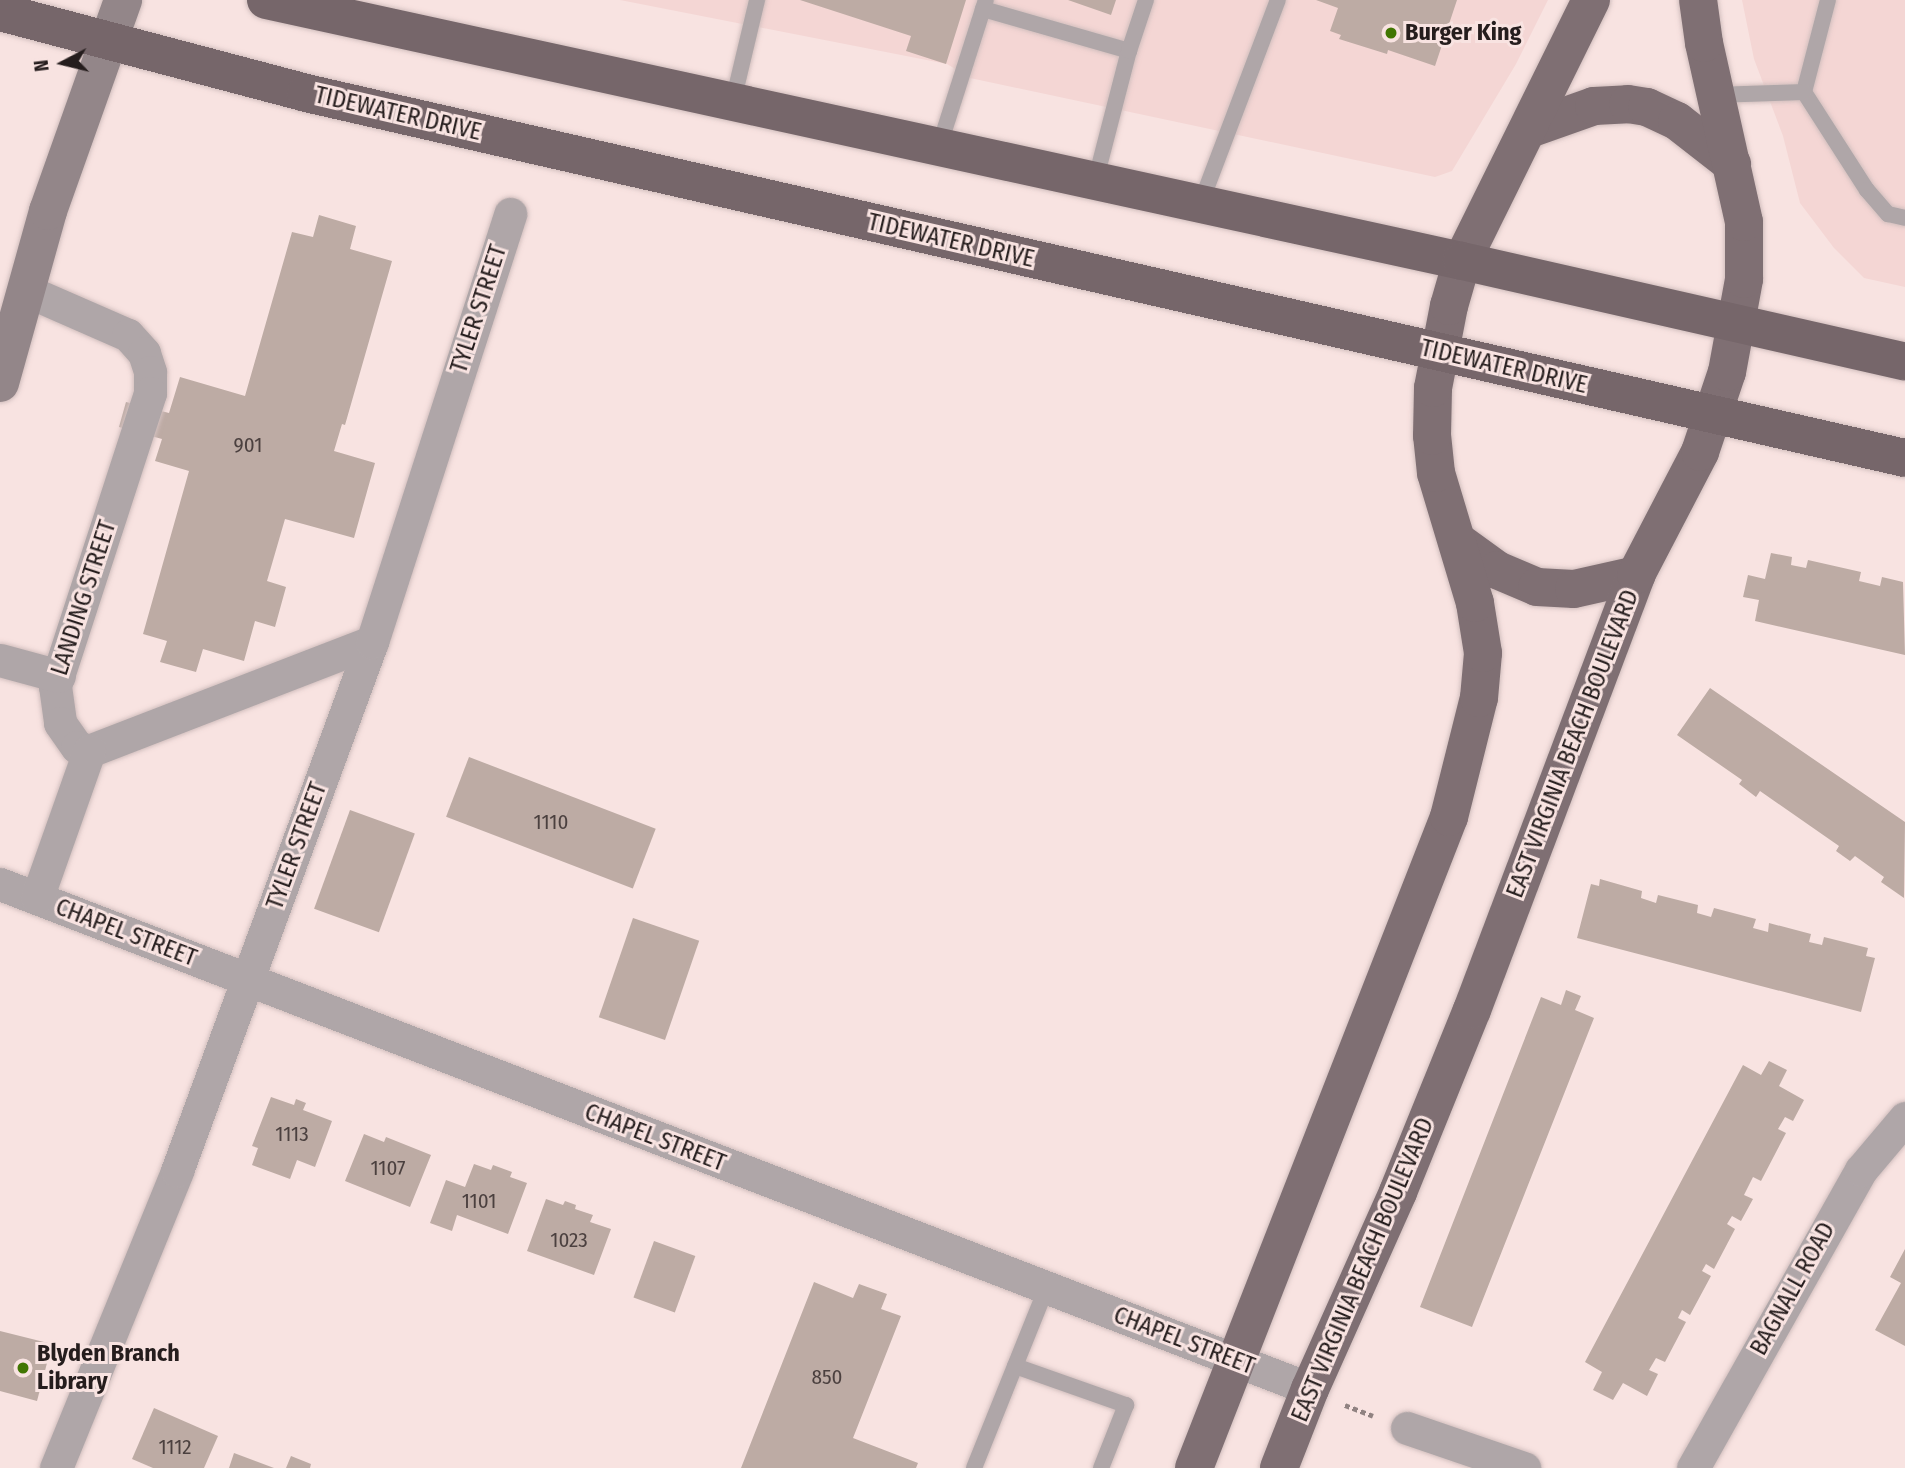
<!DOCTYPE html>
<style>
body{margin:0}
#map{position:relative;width:1905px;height:1468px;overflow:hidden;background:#f8e3e1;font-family:"Fira Sans Condensed",sans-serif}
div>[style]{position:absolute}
.built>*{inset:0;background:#f4d6d4}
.building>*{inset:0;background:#bdaba4;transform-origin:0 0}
.path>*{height:4.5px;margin-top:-2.25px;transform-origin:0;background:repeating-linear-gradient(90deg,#908281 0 5px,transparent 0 8.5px)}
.roads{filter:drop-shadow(0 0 2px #d2bfbe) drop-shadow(0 0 2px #d2bfbe)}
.service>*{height:16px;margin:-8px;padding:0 8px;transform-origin:8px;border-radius:8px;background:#afa6a8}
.minor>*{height:33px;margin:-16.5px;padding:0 16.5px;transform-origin:16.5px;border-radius:16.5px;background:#afa6a8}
.secondary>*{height:38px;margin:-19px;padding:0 19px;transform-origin:19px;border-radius:19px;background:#938689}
.primary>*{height:38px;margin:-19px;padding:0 19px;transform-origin:19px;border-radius:19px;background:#7f6f73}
.trunk>*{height:38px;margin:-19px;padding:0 19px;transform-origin:19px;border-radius:19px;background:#76666a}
.dots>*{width:19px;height:19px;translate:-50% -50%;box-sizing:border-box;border:4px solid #f8e3e1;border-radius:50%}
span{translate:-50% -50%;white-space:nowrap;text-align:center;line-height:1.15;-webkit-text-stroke:6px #f8e3e1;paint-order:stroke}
.number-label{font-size:21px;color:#4b403f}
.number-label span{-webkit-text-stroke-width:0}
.poi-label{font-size:24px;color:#251d1d;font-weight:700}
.left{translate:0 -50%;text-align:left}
.street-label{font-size:24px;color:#251d1d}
.north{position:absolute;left:28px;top:28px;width:70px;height:70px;-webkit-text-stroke:5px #f8e3e1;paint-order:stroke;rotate:263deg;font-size:19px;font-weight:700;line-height:28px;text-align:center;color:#251d1d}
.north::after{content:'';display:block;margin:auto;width:24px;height:32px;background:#251d1d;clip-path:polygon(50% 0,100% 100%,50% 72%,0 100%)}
</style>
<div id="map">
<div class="built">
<div style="clip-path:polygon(620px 0,1548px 0,1516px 64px,1452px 171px,1435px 177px,970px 78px,947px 64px)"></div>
<div style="clip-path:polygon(1742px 0,1905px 0,1905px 287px,1864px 278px,1834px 248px,1800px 203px,1783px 136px,1754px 59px)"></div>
</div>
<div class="building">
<div style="clip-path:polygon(800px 0,966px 0,946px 64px,906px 51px,911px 36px)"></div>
<div style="clip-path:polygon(1068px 0,1116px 0,1111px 15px)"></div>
<div style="clip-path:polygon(1316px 0,1457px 0,1435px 66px,1388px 50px,1387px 54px,1339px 39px,1341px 35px,1330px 31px,1338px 8px)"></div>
<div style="clip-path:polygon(319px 215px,356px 226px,350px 249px,392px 261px,345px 425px,342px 424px,334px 451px,375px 463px,354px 538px,285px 519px,267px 581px,286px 587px,275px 627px,255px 621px,244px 661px,203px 649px,196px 672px,160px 662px,167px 641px,143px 634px,189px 471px,155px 461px,162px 439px,119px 427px,126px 402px,169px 413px,180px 377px,245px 396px,292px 232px,313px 237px)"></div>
<div style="clip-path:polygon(1771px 553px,1792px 557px,1791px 565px,1806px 568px,1808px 560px,1861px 572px,1859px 581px,1880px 586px,1882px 577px,1903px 582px,1905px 655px,1755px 621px,1759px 600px,1743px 597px,1748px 575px,1765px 579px)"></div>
<div style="clip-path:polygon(1710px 688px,1905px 822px,1904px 898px,1881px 882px,1884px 877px,1855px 856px,1850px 861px,1836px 851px,1839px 846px,1760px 791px,1756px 797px,1739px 784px,1742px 780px,1677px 735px)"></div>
<div style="left:469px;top:757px;width:200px;height:64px;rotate:21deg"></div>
<div style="left:350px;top:810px;width:69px;height:105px;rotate:20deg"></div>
<div style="clip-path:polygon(1600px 879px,1642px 891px,1641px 898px,1656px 903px,1658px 895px,1698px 905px,1697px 913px,1711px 917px,1714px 908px,1756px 919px,1753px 928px,1768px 932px,1769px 923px,1811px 934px,1809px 942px,1822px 945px,1824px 937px,1868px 948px,1866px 956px,1875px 958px,1861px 1012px,1577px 938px,1591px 884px,1599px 886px)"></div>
<div style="left:633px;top:918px;width:70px;height:105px;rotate:19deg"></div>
<div style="clip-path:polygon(1566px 990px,1581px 996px,1575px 1010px,1594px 1018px,1472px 1327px,1420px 1307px,1541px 997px,1561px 1005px)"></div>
<div style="clip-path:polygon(1769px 1061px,1787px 1070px,1779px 1086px,1804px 1100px,1793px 1121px,1785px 1117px,1778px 1129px,1786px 1133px,1761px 1181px,1753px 1177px,1744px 1195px,1753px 1199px,1741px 1221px,1732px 1216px,1727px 1224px,1735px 1229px,1714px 1269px,1706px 1264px,1702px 1271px,1711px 1276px,1690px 1315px,1682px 1310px,1678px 1318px,1686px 1322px,1665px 1362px,1656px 1358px,1649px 1370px,1658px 1374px,1647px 1396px,1623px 1383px,1613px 1400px,1593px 1390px,1602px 1372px,1585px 1362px,1743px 1065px,1761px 1075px)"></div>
<div style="clip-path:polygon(271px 1097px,294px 1105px,296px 1099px,306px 1103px,303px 1110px,332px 1121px,315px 1167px,297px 1160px,290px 1179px,252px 1165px,258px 1148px,252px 1146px)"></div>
<div style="clip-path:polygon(364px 1134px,384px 1142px,386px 1137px,431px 1155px,410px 1207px,345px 1181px)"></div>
<div style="clip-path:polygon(474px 1164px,491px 1170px,493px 1165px,512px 1172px,510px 1177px,527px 1183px,508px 1234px,457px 1215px,452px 1231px,430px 1223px,446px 1180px,465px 1187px)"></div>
<div style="clip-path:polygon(546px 1199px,563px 1205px,565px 1201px,576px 1205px,575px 1209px,593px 1215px,590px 1222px,611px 1229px,594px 1275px,527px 1251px)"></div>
<div style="left:654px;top:1241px;width:44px;height:60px;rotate:20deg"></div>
<div style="clip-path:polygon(1905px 1249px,1905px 1346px,1875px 1330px,1901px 1283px,1890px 1277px)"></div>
<div style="clip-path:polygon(814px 1282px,853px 1298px,859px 1284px,887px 1294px,881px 1309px,901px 1316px,853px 1438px,918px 1463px,916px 1468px,741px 1468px)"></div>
<div style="clip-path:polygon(0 1331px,52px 1344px,37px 1401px,0 1391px)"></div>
<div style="clip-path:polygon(154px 1408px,218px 1436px,204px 1468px,153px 1468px,132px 1459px)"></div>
<div style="clip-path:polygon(234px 1453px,274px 1468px,229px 1468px)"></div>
<div style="clip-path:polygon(291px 1456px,311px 1464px,310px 1468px,286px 1468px)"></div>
</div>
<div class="path">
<div style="left:1345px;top:1405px;width:30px;rotate:21deg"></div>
</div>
<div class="roads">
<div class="service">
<div style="left:983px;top:9px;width:152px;rotate:16deg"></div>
<div style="left:1804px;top:92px;width:117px;rotate:57.3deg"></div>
<div style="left:1867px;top:190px;width:32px;rotate:49deg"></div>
<div style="left:1888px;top:214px;width:17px;rotate:13deg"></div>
<div style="left:1804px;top:92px;width:95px;rotate:-75.4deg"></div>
<div style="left:1715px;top:95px;width:89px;rotate:-1.9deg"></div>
<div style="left:733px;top:101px;width:104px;rotate:-76.6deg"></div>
<div style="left:939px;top:147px;width:154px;rotate:-72.3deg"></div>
<div style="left:1095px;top:182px;width:135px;rotate:-75.5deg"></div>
<div style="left:1129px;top:51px;width:54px;rotate:-71.6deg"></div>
<div style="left:1200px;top:205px;width:219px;rotate:-69.2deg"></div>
<div style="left:1015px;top:1366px;width:118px;rotate:19.4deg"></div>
<div style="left:1126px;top:1405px;width:68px;rotate:111.6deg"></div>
<div style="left:974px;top:1468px;width:193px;rotate:-68.1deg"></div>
</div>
<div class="minor">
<div style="left:25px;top:290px;width:112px;rotate:23.6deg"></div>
<div style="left:128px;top:335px;width:24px;rotate:48deg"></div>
<div style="left:144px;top:353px;width:20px;rotate:72deg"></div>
<div style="left:150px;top:372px;width:21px;rotate:90deg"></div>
<div style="left:150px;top:393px;width:308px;rotate:108deg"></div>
<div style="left:55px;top:686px;width:37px;rotate:82deg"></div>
<div style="left:60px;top:723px;width:29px;rotate:55deg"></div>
<div style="left:77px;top:747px;width:13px;rotate:18deg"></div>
<div style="left:89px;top:751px;width:303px;rotate:-21.1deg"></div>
<div style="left:0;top:660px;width:61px;rotate:15.2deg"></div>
<div style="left:0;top:884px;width:1404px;rotate:21.08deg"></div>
<div style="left:37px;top:898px;width:156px;rotate:-70.5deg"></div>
<div style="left:1407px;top:1428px;width:124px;rotate:18.9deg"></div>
<div style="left:56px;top:1468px;width:321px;rotate:-67.8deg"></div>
<div style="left:177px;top:1171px;width:564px;rotate:-69.77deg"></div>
<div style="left:372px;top:642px;width:450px;rotate:-72.1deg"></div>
<div style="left:1693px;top:1468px;width:342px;rotate:-60.6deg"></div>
<div style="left:1861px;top:1170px;width:68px;rotate:-49.8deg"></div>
</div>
<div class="secondary">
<div style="left:0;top:383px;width:179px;rotate:-74.4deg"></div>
<div style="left:48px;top:211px;width:224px;rotate:-70.4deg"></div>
</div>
<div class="primary">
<div style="left:1529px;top:129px;width:69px;rotate:-19.5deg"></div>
<div style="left:1594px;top:106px;width:34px;rotate:-3deg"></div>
<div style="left:1628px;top:104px;width:19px;rotate:9deg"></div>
<div style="left:1647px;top:107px;width:33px;rotate:25deg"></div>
<div style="left:1677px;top:121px;width:70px;rotate:38deg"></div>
<div style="left:1457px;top:541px;width:49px;rotate:35.9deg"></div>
<div style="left:1497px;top:570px;width:43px;rotate:23deg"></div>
<div style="left:1537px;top:587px;width:37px;rotate:3deg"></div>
<div style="left:1574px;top:589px;width:64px;rotate:-12.7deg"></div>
<div style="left:1194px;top:1468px;width:699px;rotate:-68.61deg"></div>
<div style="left:1449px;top:817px;width:123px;rotate:-75.9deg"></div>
<div style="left:1479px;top:698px;width:45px;rotate:-84.9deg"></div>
<div style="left:1483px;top:653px;width:51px;rotate:-99.1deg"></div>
<div style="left:1475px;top:603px;width:136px;rotate:-106.7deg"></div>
<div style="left:1436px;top:473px;width:37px;rotate:-96deg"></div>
<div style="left:1432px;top:436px;width:48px;rotate:-88.8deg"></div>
<div style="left:1433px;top:388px;width:84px;rotate:-79deg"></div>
<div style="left:1449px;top:306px;width:47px;rotate:-73.9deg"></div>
<div style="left:1462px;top:261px;width:291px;rotate:-63.7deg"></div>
<div style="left:1279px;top:1468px;width:85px;rotate:-68.6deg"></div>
<div style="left:1310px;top:1389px;width:216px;rotate:-65.9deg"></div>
<div style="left:1398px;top:1192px;width:196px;rotate:-67.9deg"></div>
<div style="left:1472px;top:1010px;width:465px;rotate:-69.3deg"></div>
<div style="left:1636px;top:575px;width:139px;rotate:-62.5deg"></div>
<div style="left:1700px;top:452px;width:84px;rotate:-71.4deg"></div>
<div style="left:1727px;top:372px;width:95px;rotate:-79.6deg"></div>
<div style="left:1744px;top:279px;width:57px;rotate:-90deg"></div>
<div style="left:1744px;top:222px;width:183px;rotate:-102.6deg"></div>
<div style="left:1704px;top:43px;width:43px;rotate:-97.9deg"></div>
</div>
<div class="trunk">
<div style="left:266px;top:0;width:1224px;rotate:12.31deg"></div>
<div style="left:1462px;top:261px;width:454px;rotate:12.8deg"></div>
<div style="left:0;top:12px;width:317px;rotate:14.8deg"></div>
<div style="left:306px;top:93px;width:1640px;rotate:12.86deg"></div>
</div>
</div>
<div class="dots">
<div style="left:1391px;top:33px;background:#417602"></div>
<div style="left:23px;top:1368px;background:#417602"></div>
</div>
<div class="number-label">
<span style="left:248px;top:445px">901</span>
<span style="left:551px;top:822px">1110</span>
<span style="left:292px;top:1134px">1113</span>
<span style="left:388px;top:1168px">1107</span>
<span style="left:479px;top:1201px">1101</span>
<span style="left:569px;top:1240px">1023</span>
<span style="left:827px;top:1377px">850</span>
<span style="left:175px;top:1447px">1112</span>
</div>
<div class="poi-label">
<span class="left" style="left:1405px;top:33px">Burger King</span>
<span class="left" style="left:37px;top:1368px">Blyden Branch<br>Library</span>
</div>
<div class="street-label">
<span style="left:398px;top:114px;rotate:13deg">TIDEWATER DRIVE</span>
<span style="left:951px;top:241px;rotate:13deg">TIDEWATER DRIVE</span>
<span style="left:479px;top:309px;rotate:-72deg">TYLER STREET</span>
<span style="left:1504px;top:367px;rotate:13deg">TIDEWATER DRIVE</span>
<span style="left:84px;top:598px;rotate:-72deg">LANDING STREET</span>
<span style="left:1573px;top:744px;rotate:-69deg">EAST VIRGINIA BEACH BOULEVARD</span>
<span style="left:297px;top:846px;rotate:-70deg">TYLER STREET</span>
<span style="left:126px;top:933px;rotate:21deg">CHAPEL STREET</span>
<span style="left:655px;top:1138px;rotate:21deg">CHAPEL STREET</span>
<span style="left:1363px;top:1270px;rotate:-67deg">EAST VIRGINIA BEACH BOULEVARD</span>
<span style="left:1793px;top:1289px;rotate:-61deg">BAGNALL ROAD</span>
<span style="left:1184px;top:1341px;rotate:21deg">CHAPEL STREET</span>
</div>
<div class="north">N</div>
</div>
